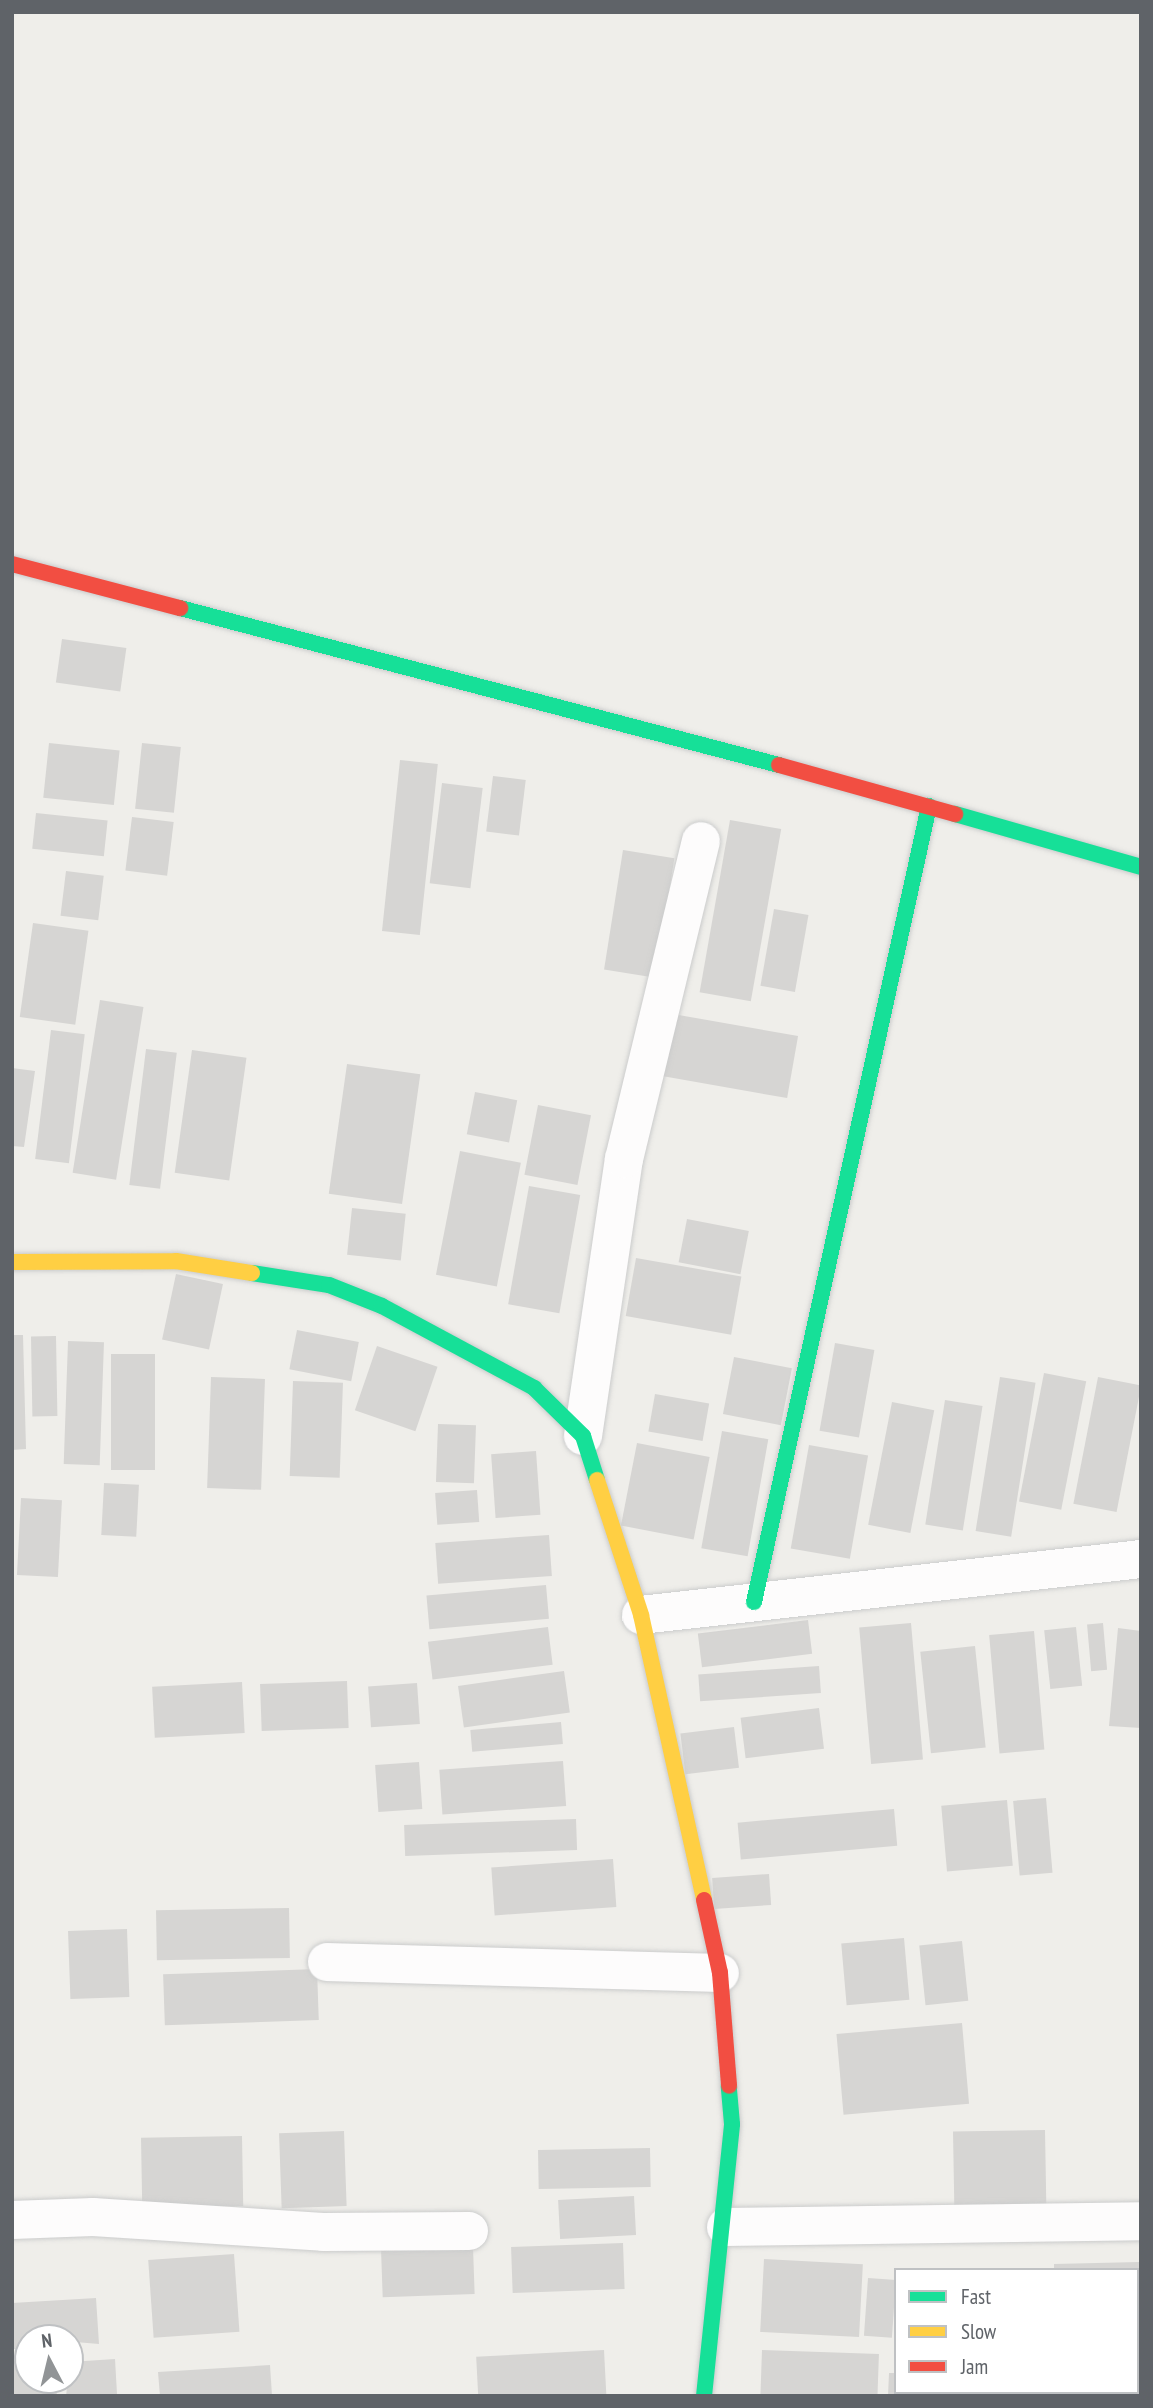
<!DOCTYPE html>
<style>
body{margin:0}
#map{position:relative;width:1153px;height:2408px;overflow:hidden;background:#efeeea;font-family:"PT Sans Narrow",sans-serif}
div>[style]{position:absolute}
.building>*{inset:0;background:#d6d5d3;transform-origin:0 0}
.roads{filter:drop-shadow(0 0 2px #cbcccc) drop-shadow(0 0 2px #cbcccc)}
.street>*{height:38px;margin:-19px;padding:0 19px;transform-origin:19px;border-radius:19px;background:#fdfcfc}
.fast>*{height:16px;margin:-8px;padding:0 8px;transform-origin:8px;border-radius:8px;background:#16e098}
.slow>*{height:16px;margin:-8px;padding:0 8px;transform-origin:8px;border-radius:8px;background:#ffcf43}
.jam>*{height:16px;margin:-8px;padding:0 8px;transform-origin:8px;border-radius:8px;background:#f24e42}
span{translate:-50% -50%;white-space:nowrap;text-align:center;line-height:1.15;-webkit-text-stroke:6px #fff;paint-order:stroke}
.frame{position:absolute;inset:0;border:14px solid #5f6368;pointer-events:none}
.legend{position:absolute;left:894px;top:2268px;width:245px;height:126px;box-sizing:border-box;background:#fff;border:2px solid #bfc1c3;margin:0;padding:9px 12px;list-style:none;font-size:21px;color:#5f6368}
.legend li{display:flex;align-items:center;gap:14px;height:35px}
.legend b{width:35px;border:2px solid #bfc1c3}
.north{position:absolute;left:14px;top:2324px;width:70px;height:70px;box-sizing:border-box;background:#fff;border:2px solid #bfc1c3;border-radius:50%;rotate:353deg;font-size:19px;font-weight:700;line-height:28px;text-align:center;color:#5f6368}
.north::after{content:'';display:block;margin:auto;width:24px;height:32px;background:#919496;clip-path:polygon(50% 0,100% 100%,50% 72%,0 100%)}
</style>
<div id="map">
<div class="building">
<div style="left:62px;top:639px;width:65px;height:44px;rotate:8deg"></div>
<div style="left:49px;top:743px;width:71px;height:55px;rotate:6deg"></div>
<div style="left:142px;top:743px;width:39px;height:66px;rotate:6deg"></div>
<div style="left:400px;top:760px;width:38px;height:172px;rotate:6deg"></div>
<div style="left:493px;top:776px;width:33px;height:56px;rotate:7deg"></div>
<div style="left:442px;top:783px;width:41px;height:101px;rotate:7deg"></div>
<div style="left:36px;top:813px;width:72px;height:36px;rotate:6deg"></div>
<div style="left:132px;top:817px;width:42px;height:54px;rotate:7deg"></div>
<div style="left:730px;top:820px;width:52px;height:175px;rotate:10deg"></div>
<div style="left:623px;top:850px;width:52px;height:121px;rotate:9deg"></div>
<div style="left:66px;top:871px;width:38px;height:45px;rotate:7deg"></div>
<div style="left:774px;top:909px;width:35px;height:78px;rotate:10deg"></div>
<div style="left:33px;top:923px;width:56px;height:95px;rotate:8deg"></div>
<div style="left:100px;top:1000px;width:44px;height:175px;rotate:9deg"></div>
<div style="left:673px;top:1014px;width:127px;height:63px;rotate:10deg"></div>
<div style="left:51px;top:1030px;width:34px;height:130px;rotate:7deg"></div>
<div style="left:146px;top:1049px;width:31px;height:137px;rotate:7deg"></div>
<div style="left:192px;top:1050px;width:55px;height:124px;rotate:8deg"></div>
<div style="left:347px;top:1064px;width:74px;height:131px;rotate:8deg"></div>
<div style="clip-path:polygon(12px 1068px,35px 1071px,24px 1147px,12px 1146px)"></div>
<div style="left:475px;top:1092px;width:43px;height:43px;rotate:11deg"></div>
<div style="left:538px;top:1105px;width:54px;height:71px;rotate:11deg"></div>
<div style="left:460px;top:1151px;width:62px;height:126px;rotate:11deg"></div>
<div style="left:529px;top:1186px;width:52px;height:120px;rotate:10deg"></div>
<div style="left:352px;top:1208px;width:54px;height:47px;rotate:6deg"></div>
<div style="left:687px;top:1219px;width:63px;height:44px;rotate:11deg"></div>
<div style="left:636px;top:1258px;width:107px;height:59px;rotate:10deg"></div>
<div style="left:176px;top:1274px;width:48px;height:67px;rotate:12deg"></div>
<div style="left:297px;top:1330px;width:63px;height:40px;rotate:11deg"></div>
<div style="clip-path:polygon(12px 1335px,23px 1335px,26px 1449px,12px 1450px)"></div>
<div style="left:56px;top:1336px;width:80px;height:25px;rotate:89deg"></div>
<div style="left:68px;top:1341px;width:36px;height:123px;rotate:2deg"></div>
<div style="left:835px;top:1343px;width:40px;height:89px;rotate:10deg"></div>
<div style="left:377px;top:1346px;width:64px;height:68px;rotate:19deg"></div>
<div style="left:111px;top:1354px;width:44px;height:116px"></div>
<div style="left:734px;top:1357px;width:59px;height:58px;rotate:11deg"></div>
<div style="left:1044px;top:1373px;width:43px;height:131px;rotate:11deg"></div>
<div style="left:211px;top:1377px;width:54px;height:111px;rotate:2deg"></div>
<div style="left:1000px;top:1377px;width:36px;height:156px;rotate:9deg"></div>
<div style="left:1098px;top:1377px;width:44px;height:129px;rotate:11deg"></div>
<div style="left:293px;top:1381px;width:50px;height:95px;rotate:2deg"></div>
<div style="left:655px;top:1394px;width:55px;height:38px;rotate:10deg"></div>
<div style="left:945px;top:1400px;width:38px;height:126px;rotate:9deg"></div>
<div style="left:892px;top:1402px;width:43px;height:125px;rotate:11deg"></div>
<div style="left:438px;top:1424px;width:38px;height:58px;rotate:2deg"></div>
<div style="left:722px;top:1431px;width:47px;height:119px;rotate:10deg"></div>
<div style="left:637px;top:1443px;width:74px;height:84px;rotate:11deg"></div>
<div style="left:809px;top:1445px;width:60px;height:105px;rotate:10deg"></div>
<div style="left:536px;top:1451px;width:64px;height:45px;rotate:86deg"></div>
<div style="left:104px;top:1483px;width:35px;height:52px;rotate:3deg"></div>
<div style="left:477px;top:1490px;width:32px;height:42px;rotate:86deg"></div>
<div style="left:21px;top:1498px;width:41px;height:77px;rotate:3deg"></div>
<div style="left:549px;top:1535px;width:41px;height:114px;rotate:86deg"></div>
<div style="left:546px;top:1585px;width:34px;height:120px;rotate:85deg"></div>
<div style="left:808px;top:1620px;width:34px;height:111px;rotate:83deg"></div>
<div style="left:911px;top:1623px;width:137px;height:52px;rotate:85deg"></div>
<div style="left:1103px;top:1623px;width:47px;height:16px;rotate:85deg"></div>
<div style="left:548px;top:1627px;width:38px;height:121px;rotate:83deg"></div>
<div style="left:1076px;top:1627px;width:59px;height:32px;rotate:84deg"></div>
<div style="clip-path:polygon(1118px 1628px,1141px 1631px,1141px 1728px,1109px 1726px)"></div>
<div style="left:1034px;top:1631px;width:119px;height:45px;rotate:85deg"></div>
<div style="left:975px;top:1646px;width:102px;height:55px;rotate:84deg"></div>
<div style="left:819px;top:1666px;width:27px;height:121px;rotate:86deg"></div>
<div style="left:564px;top:1671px;width:42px;height:107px;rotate:82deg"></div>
<div style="left:347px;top:1681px;width:47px;height:87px;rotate:88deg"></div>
<div style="left:242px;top:1682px;width:51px;height:90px;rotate:87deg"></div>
<div style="left:417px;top:1683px;width:41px;height:49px;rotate:86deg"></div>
<div style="left:819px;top:1708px;width:41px;height:79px;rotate:83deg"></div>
<div style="left:561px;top:1722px;width:22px;height:91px;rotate:85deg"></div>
<div style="left:734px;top:1727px;width:41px;height:54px;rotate:83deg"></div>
<div style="left:563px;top:1761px;width:45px;height:124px;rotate:86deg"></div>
<div style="left:419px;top:1762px;width:47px;height:44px;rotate:86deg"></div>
<div style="left:1046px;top:1798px;width:75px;height:33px;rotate:85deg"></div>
<div style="left:1007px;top:1800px;width:66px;height:66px;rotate:85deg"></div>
<div style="left:894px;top:1809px;width:37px;height:157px;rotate:85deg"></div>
<div style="left:576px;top:1819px;width:31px;height:172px;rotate:88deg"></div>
<div style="left:613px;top:1859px;width:48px;height:122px;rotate:86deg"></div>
<div style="left:769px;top:1874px;width:31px;height:57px;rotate:86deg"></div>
<div style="left:289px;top:1908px;width:50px;height:133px;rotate:89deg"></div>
<div style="left:127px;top:1929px;width:68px;height:59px;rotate:88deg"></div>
<div style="left:904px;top:1938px;width:62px;height:63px;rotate:85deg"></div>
<div style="left:962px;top:1941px;width:60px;height:43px;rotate:84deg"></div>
<div style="left:317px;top:1969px;width:51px;height:154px;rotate:88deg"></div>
<div style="left:962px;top:2023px;width:81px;height:126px;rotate:85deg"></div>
<div style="left:1045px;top:2130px;width:83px;height:92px;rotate:89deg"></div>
<div style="left:344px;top:2131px;width:75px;height:65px;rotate:88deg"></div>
<div style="left:242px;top:2136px;width:70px;height:101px;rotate:89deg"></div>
<div style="left:650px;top:2148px;width:39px;height:112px;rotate:89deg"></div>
<div style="left:634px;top:2196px;width:39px;height:76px;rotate:87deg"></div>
<div style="left:623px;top:2243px;width:46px;height:112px;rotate:88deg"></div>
<div style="left:473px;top:2247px;width:47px;height:92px;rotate:88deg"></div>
<div style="left:234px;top:2254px;width:78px;height:86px;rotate:86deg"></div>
<div style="left:764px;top:2259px;width:99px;height:73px;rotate:3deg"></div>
<div style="clip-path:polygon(1139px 2262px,1139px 2270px,1054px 2270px,1054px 2264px)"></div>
<div style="clip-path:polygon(1137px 2274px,1140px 2274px,1141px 2319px,1137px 2319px)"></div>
<div style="left:868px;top:2278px;width:28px;height:58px;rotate:4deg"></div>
<div style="clip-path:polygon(96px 2298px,99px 2344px,28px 2338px,28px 2349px,12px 2349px,12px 2303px)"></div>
<div style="left:604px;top:2350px;width:45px;height:128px;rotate:87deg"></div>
<div style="left:762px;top:2350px;width:117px;height:46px;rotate:2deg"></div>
<div style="clip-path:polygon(115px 2359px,117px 2394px,66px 2396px,70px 2362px)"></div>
<div style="clip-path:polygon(28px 2360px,28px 2380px,56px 2380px,57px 2396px,12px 2396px,12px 2361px)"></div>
<div style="clip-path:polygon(270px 2365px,272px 2396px,160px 2396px,158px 2372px)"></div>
<div style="clip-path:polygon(889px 2373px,896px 2373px,896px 2392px,924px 2396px,888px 2396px)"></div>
</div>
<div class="roads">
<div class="street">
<div style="left:583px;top:1436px;width:280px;rotate:-81.6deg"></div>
<div style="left:624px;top:1159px;width:327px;rotate:-76.4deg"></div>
<div style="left:641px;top:1615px;width:503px;rotate:-6.39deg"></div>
<div style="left:327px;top:1962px;width:393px;rotate:1.6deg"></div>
<div style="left:12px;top:2220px;width:81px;rotate:-2.1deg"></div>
<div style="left:93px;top:2217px;width:230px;rotate:3.7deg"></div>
<div style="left:323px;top:2232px;width:146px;rotate:-0.4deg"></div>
<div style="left:726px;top:2227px;width:415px;rotate:-0.8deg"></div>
</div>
<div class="fast">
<div style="left:180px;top:608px;width:619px;rotate:14.69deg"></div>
<div style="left:955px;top:814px;width:193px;rotate:15.9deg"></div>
<div style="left:252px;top:1273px;width:78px;rotate:8.9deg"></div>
<div style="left:329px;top:1285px;width:57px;rotate:21.6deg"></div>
<div style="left:382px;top:1306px;width:173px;rotate:28.3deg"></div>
<div style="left:534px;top:1388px;width:69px;rotate:44.4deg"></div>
<div style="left:583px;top:1436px;width:46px;rotate:72.3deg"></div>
<div style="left:754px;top:1602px;width:815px;rotate:-77.6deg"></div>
<div style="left:704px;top:2396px;width:273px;rotate:-84.1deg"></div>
<div style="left:732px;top:2124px;width:38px;rotate:-95deg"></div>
</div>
<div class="slow">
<div style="left:12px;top:1262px;width:164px;rotate:-0.3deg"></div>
<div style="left:176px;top:1261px;width:77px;rotate:9deg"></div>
<div style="left:597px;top:1480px;width:142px;rotate:71.9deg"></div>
<div style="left:641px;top:1615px;width:292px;rotate:77.5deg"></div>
</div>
<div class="jam">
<div style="left:12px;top:564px;width:174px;rotate:14.7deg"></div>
<div style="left:779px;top:765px;width:183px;rotate:15.6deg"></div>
<div style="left:704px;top:1900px;width:75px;rotate:77.6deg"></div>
<div style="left:720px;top:1973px;width:113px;rotate:85.4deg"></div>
</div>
</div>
<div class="frame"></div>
<ul class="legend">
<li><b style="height:9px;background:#16e098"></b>Fast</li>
<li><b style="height:9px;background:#ffcf43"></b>Slow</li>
<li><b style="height:9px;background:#f24e42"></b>Jam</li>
</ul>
<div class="north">N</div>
</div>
